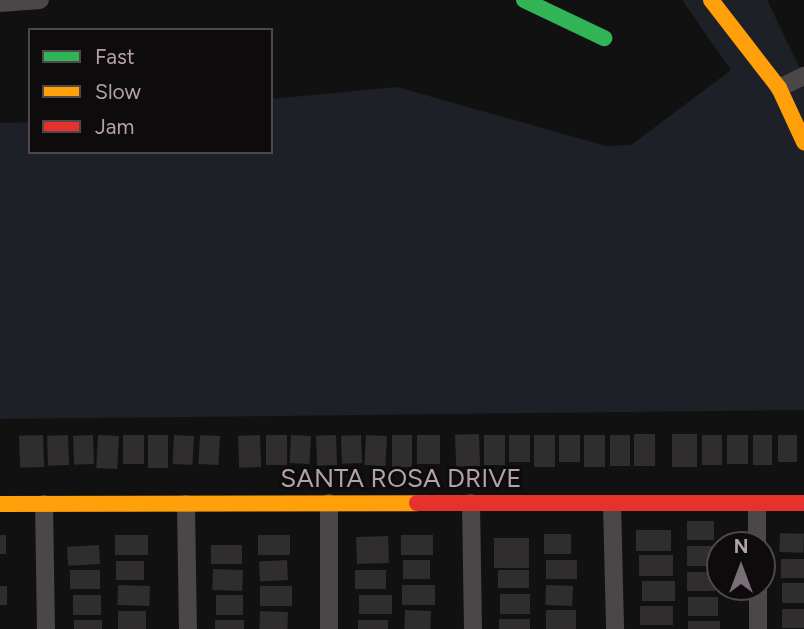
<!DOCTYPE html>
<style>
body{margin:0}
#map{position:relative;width:804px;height:629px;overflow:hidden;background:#111;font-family:Figtree,sans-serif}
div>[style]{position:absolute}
.green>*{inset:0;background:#1e2027}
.building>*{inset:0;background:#2f2d2e;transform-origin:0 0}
.street>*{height:18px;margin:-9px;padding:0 9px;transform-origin:9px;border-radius:9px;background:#4b4749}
.fast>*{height:16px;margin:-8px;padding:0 8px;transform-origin:8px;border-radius:8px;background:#30b455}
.slow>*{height:16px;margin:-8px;padding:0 8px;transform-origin:8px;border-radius:8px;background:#ff9f0a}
.jam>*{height:16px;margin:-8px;padding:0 8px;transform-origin:8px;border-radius:8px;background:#e5322d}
span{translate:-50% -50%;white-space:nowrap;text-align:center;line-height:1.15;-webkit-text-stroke:6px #0d0b0c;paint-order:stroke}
.street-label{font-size:26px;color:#b3a1ac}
.legend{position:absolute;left:28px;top:28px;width:245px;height:126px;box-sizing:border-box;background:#0d0b0c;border:2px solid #4f474c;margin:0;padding:9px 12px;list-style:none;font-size:21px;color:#b3a1ac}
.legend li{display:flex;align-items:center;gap:14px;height:35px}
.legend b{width:35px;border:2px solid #4f474c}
.north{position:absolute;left:706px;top:531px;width:70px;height:70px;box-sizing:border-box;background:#0d0b0c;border:2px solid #4f474c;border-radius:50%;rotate:0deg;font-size:19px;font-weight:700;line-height:28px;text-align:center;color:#b3a1ac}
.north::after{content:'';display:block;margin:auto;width:24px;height:32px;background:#7a6f76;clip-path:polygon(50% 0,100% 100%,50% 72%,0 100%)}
</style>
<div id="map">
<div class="green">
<div style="clip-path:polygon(682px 0,767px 0,804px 77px,804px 410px,0 419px,0 123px,30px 122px,30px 152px,271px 152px,271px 99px,397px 87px,606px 146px,631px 145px,731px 70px)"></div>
</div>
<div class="building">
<div style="left:479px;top:434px;width:32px;height:24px;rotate:88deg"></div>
<div style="left:634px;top:434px;width:21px;height:32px"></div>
<div style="left:672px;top:434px;width:25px;height:33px"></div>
<div style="left:43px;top:435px;width:32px;height:24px;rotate:88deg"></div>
<div style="left:68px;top:435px;width:30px;height:21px;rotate:88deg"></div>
<div style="left:93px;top:435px;width:29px;height:20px;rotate:88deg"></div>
<div style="left:98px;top:435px;width:21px;height:33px;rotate:3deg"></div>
<div style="left:123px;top:435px;width:21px;height:29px"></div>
<div style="left:148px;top:435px;width:20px;height:33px"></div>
<div style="left:174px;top:435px;width:20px;height:29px;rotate:3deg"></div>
<div style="left:200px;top:435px;width:20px;height:29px;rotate:3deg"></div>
<div style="left:260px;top:435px;width:32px;height:22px;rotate:88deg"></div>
<div style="left:266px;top:435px;width:21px;height:30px"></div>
<div style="left:291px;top:435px;width:20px;height:28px;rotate:3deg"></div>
<div style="left:336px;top:435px;width:30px;height:20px;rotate:88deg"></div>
<div style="left:361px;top:435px;width:28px;height:20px;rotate:88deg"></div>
<div style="left:366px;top:435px;width:21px;height:30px;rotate:3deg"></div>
<div style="left:392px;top:435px;width:20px;height:32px"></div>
<div style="left:440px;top:435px;width:29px;height:23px;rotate:90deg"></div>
<div style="left:484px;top:435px;width:21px;height:30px"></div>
<div style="left:509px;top:435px;width:21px;height:27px"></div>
<div style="left:534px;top:435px;width:21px;height:32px"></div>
<div style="left:559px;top:435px;width:21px;height:27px"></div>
<div style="left:584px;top:435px;width:21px;height:32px"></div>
<div style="left:610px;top:435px;width:20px;height:31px"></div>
<div style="left:702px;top:435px;width:20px;height:30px"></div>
<div style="left:727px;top:435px;width:21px;height:29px"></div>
<div style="left:753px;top:435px;width:19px;height:30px"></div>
<div style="left:778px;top:435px;width:19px;height:27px"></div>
<div style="left:687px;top:521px;width:27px;height:19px"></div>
<div style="left:671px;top:530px;width:21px;height:35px;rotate:90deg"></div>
<div style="left:780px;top:533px;width:24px;height:19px;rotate:2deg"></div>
<div style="left:571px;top:534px;width:20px;height:27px;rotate:90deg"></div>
<div style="left:0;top:535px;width:6px;height:19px"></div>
<div style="left:148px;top:535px;width:20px;height:33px;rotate:90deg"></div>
<div style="left:258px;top:535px;width:32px;height:20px"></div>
<div style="left:401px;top:535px;width:32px;height:20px"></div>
<div style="left:388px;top:536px;width:27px;height:32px;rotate:88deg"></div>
<div style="left:529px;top:538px;width:30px;height:35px;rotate:90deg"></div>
<div style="left:99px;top:545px;width:19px;height:32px;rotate:87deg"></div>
<div style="left:211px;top:545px;width:31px;height:19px"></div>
<div style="left:719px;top:546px;width:20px;height:32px;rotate:90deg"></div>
<div style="left:673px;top:555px;width:21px;height:34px;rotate:90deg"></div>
<div style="left:804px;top:559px;width:19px;height:23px;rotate:90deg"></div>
<div style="left:287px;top:560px;width:20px;height:28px;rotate:87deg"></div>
<div style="left:403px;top:560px;width:27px;height:19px"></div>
<div style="left:546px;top:560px;width:31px;height:19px"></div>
<div style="left:116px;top:561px;width:28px;height:19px"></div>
<div style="left:213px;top:569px;width:30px;height:21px;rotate:2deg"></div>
<div style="left:100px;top:570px;width:19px;height:30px;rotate:90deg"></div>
<div style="left:355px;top:570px;width:31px;height:19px"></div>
<div style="left:529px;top:570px;width:18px;height:31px;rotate:90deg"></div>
<div style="left:687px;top:572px;width:28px;height:19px"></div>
<div style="left:642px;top:581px;width:33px;height:20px"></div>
<div style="left:804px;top:583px;width:20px;height:22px;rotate:90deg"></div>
<div style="left:118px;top:585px;width:32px;height:20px;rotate:2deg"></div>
<div style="left:402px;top:585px;width:33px;height:20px"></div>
<div style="left:546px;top:585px;width:27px;height:20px;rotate:2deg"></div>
<div style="left:0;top:586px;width:7px;height:19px"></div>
<div style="left:260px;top:586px;width:32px;height:20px"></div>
<div style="left:530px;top:594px;width:20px;height:30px;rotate:90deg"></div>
<div style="left:101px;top:595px;width:20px;height:28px;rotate:90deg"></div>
<div style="left:216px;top:595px;width:27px;height:20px"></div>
<div style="left:359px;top:595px;width:33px;height:19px"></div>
<div style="left:688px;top:597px;width:30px;height:19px"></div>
<div style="left:673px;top:606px;width:19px;height:33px;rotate:90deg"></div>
<div style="left:782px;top:609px;width:22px;height:19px"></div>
<div style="left:405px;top:610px;width:26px;height:19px;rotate:2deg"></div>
<div style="left:576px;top:610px;width:19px;height:30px;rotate:90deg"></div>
<div style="left:146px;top:611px;width:18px;height:28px;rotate:90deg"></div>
<div style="left:260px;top:611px;width:28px;height:18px;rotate:2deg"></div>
<div style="left:530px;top:619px;width:10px;height:31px;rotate:90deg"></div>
<div style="left:74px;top:620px;width:28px;height:9px"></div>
<div style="left:215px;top:620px;width:29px;height:9px"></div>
<div style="left:358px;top:620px;width:30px;height:9px"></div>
<div style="left:720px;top:621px;width:8px;height:32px;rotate:90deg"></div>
</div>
<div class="street">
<div style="left:0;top:3px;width:40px;rotate:-4.3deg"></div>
<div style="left:779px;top:88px;width:28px;rotate:-26deg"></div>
<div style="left:471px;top:503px;width:126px;rotate:89.1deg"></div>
<div style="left:44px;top:504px;width:125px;rotate:89.1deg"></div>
<div style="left:186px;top:504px;width:125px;rotate:89.1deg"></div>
<div style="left:612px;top:504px;width:125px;rotate:88.6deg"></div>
<div style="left:757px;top:504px;width:41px;rotate:90deg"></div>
<div style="left:758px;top:587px;width:42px;rotate:90deg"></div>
<div style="left:329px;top:629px;width:126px;rotate:-90deg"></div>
</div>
<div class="fast">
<div style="left:524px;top:0;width:89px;rotate:25.4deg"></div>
</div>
<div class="slow">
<div style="left:711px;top:0;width:111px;rotate:52.3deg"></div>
<div style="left:779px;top:88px;width:60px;rotate:65.2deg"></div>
<div style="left:0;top:504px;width:417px;rotate:-0.1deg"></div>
</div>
<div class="jam">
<div style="left:417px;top:503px;width:386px"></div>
</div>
<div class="street-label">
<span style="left:401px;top:479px">SANTA ROSA DRIVE</span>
</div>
<ul class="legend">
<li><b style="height:9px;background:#30b455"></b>Fast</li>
<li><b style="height:9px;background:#ff9f0a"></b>Slow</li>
<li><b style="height:9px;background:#e5322d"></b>Jam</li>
</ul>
<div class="north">N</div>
</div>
